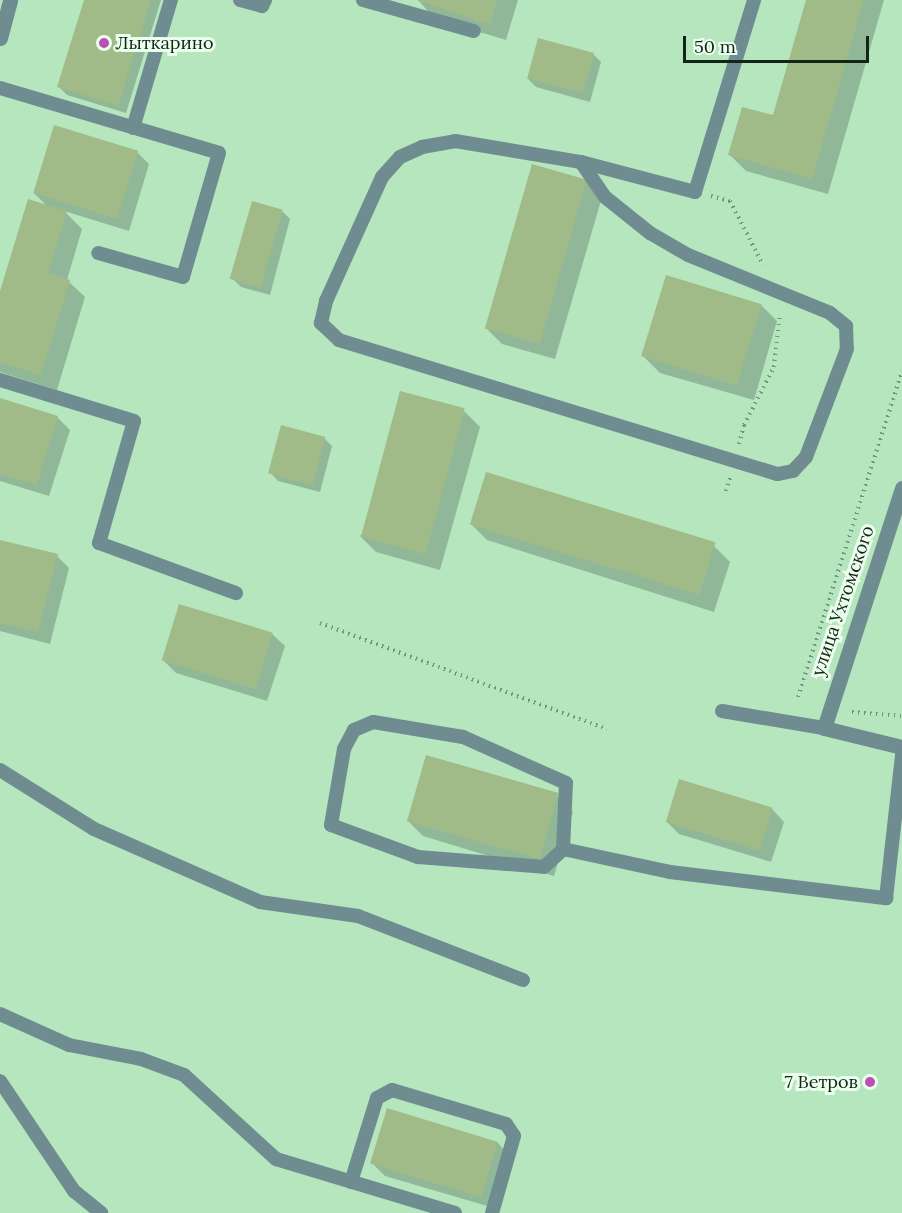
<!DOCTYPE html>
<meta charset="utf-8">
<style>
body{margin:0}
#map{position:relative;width:902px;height:1213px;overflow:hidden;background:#b5e6be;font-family:Lora,serif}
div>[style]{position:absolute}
.shadow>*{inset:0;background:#0003}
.building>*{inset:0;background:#a0ba88;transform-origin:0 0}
.path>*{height:4px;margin-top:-2px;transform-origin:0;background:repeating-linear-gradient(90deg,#719578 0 1.5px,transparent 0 6px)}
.lane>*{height:14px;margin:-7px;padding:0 7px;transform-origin:7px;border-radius:7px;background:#6f8c91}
.street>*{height:15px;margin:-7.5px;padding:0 7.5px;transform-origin:7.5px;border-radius:7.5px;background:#6f8c91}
.dots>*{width:16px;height:16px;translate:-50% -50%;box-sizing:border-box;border:3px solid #ebfeee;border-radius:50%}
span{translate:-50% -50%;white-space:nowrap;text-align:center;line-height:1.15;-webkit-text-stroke:6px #ebfeee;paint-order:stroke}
.poi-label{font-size:18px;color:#122516}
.left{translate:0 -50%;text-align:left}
.right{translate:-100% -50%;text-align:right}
.street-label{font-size:18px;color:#122516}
.scale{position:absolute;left:683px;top:36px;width:186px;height:27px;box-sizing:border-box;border:3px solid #122516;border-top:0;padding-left:8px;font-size:18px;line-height:21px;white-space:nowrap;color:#122516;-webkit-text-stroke:4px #ebfeee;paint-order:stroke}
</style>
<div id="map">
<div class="shadow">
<div style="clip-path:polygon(86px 0,161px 0,126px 113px,67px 95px,59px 87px)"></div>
<div style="clip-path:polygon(418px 0,518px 0,506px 40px,434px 18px)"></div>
<div style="clip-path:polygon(808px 0,884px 0,828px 194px,746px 171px,730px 155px,774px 117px)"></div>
<div style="clip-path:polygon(593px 54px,601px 62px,590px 102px,536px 87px,528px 79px)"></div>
<div style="clip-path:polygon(137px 152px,149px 164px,129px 231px,64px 211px,82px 229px,67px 280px,85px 297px,57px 390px,0 372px,0 296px,48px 207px,34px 193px)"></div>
<div style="clip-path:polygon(586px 181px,602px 197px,555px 359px,502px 344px,486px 328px)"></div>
<div style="clip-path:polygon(282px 211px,290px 219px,270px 295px,241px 287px,233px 279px)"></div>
<div style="clip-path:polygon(761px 305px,777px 321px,754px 400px,660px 373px,644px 357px)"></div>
<div style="clip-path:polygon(0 400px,57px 417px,70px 430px,49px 496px,0 481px)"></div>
<div style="clip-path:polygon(464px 411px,480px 427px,440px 570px,376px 552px,360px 536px)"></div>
<div style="clip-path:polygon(324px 438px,332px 446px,320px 492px,278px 481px,270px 472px)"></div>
<div style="clip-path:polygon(471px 524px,714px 546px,730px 562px,714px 612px,487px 540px)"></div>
<div style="clip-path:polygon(0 541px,57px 556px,69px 568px,50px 644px,0 631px)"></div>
<div style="clip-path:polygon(272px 634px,285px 646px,267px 701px,176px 673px,163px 660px)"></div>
<div style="clip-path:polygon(557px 796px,573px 812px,554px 876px,423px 836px,407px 820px)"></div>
<div style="clip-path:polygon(772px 809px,784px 822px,771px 862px,679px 834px,667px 822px)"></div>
<div style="clip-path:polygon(497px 1142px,509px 1155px,494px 1208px,385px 1176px,372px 1163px)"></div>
</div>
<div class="building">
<div style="clip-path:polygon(84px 0,151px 0,118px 106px,57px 87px)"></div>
<div style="clip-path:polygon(417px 0,497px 0,490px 25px)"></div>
<div style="clip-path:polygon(806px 0,864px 0,812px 179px,728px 155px,742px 107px,773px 115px)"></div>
<div style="left:538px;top:38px;width:58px;height:42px;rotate:15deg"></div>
<div style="left:54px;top:125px;width:88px;height:71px;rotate:17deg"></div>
<div style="left:532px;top:164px;width:57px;height:171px;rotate:16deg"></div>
<div style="clip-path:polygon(28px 199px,67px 211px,48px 273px,70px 280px,41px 375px,0 362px,0 291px)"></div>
<div style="left:252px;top:201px;width:32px;height:81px;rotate:16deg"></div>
<div style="left:666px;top:275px;width:100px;height:85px;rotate:17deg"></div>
<div style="left:400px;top:391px;width:67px;height:151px;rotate:15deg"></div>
<div style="clip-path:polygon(0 398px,58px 416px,37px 485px,0 474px)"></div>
<div style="left:281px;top:425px;width:46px;height:50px;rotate:15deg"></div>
<div style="left:486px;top:472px;width:240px;height:55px;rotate:17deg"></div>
<div style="clip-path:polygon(0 540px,58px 554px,38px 632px,0 623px)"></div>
<div style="left:179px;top:604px;width:98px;height:59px;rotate:17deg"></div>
<div style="left:426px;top:755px;width:138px;height:69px;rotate:16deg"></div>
<div style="left:679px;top:779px;width:98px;height:45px;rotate:17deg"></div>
<div style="left:387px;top:1108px;width:116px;height:58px;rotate:17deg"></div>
</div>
<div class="path">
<div style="left:711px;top:196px;width:20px;rotate:15deg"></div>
<div style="left:730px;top:201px;width:72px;rotate:62.7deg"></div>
<div style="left:739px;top:444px;width:20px;rotate:-75deg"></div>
<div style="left:744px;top:425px;width:65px;rotate:-62.7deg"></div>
<div style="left:774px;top:367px;width:54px;rotate:-83.7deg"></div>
<div style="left:726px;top:491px;width:14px;rotate:-73deg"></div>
<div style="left:320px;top:623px;width:306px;rotate:20.3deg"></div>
<div style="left:798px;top:697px;width:342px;rotate:-72.3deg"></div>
<div style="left:852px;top:712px;width:50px;rotate:4.6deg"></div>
</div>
<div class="lane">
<div style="left:240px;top:0;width:23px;rotate:15deg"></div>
<div style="left:262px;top:6px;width:7px;rotate:-63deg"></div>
<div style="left:363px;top:0;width:115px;rotate:15.6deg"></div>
<div style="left:0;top:88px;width:228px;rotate:16.5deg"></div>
<div style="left:219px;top:153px;width:129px;rotate:106.2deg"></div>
<div style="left:183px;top:277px;width:88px;rotate:-164.2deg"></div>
<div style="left:133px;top:128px;width:134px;rotate:-73.5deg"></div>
<div style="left:581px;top:162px;width:42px;rotate:55.6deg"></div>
<div style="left:605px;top:197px;width:58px;rotate:38.7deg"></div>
<div style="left:650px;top:233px;width:44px;rotate:30.1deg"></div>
<div style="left:688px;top:255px;width:153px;rotate:22.2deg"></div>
<div style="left:830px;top:313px;width:21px;rotate:39deg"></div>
<div style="left:846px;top:326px;width:23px;rotate:88deg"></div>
<div style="left:847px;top:349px;width:116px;rotate:110.8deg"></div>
<div style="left:806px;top:457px;width:19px;rotate:133deg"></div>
<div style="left:793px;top:471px;width:16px;rotate:169deg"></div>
<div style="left:777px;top:474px;width:458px;rotate:-163deg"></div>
<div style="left:339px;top:340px;width:25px;rotate:-137deg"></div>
<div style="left:321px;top:323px;width:23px;rotate:-77deg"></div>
<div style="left:326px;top:301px;width:136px;rotate:-65.7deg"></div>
<div style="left:382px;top:177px;width:27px;rotate:-48deg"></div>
<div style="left:400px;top:157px;width:24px;rotate:-24deg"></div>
<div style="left:422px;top:147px;width:34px;rotate:-10deg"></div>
<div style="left:455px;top:141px;width:128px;rotate:9.5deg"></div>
<div style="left:581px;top:162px;width:118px;rotate:14.7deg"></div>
<div style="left:695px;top:192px;width:201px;rotate:-72.9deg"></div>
<div style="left:0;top:380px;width:140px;rotate:17deg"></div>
<div style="left:134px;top:421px;width:127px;rotate:106deg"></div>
<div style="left:99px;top:543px;width:146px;rotate:20.1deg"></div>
<div style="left:722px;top:711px;width:103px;rotate:9.5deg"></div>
<div style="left:0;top:770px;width:111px;rotate:32.1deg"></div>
<div style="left:94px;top:829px;width:181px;rotate:23.7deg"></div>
<div style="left:260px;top:902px;width:99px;rotate:8.1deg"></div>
<div style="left:358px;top:916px;width:177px;rotate:21.2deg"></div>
<div style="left:563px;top:849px;width:66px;rotate:-87.4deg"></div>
<div style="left:566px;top:783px;width:113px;rotate:-155.9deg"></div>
<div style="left:463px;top:737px;width:91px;rotate:-170.5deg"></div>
<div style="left:373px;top:722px;width:21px;rotate:157deg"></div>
<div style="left:354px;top:730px;width:21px;rotate:118deg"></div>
<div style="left:344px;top:749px;width:77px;rotate:99.7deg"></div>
<div style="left:331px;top:825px;width:93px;rotate:20.2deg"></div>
<div style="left:418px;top:857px;width:126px;rotate:4.5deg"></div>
<div style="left:544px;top:867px;width:26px;rotate:-43deg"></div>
<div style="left:563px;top:849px;width:109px;rotate:12.1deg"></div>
<div style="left:670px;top:872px;width:218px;rotate:6.9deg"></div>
<div style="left:886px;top:898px;width:144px;rotate:-83.6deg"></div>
<div style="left:0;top:1014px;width:76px;rotate:24.2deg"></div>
<div style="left:69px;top:1045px;width:73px;rotate:11deg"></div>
<div style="left:141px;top:1059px;width:46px;rotate:20.4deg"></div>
<div style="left:184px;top:1075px;width:125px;rotate:42.4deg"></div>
<div style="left:276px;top:1159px;width:187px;rotate:16.8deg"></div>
<div style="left:0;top:1081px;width:133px;rotate:56.1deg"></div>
<div style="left:74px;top:1191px;width:35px;rotate:39deg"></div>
<div style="left:351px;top:1182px;width:88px;rotate:-72.8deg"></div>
<div style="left:377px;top:1098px;width:17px;rotate:-28deg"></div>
<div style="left:392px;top:1090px;width:119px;rotate:16.6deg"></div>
<div style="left:506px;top:1124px;width:14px;rotate:56deg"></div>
<div style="left:514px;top:1136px;width:80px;rotate:105.9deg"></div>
</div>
<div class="street">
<div style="left:0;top:38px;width:39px;rotate:-75deg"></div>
<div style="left:902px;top:488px;width:252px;rotate:108deg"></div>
<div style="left:824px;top:728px;width:80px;rotate:13.7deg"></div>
</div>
<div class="dots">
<div style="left:104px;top:43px;background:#b950b2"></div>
<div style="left:870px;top:1082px;background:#b950b2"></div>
</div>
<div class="poi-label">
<span class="left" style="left:116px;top:43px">Лыткарино</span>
<span class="right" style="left:858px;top:1082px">7 Ветров</span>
</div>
<div class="street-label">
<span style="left:843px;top:601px;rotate:-71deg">улица Ухтомского</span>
</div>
<div class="scale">50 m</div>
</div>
